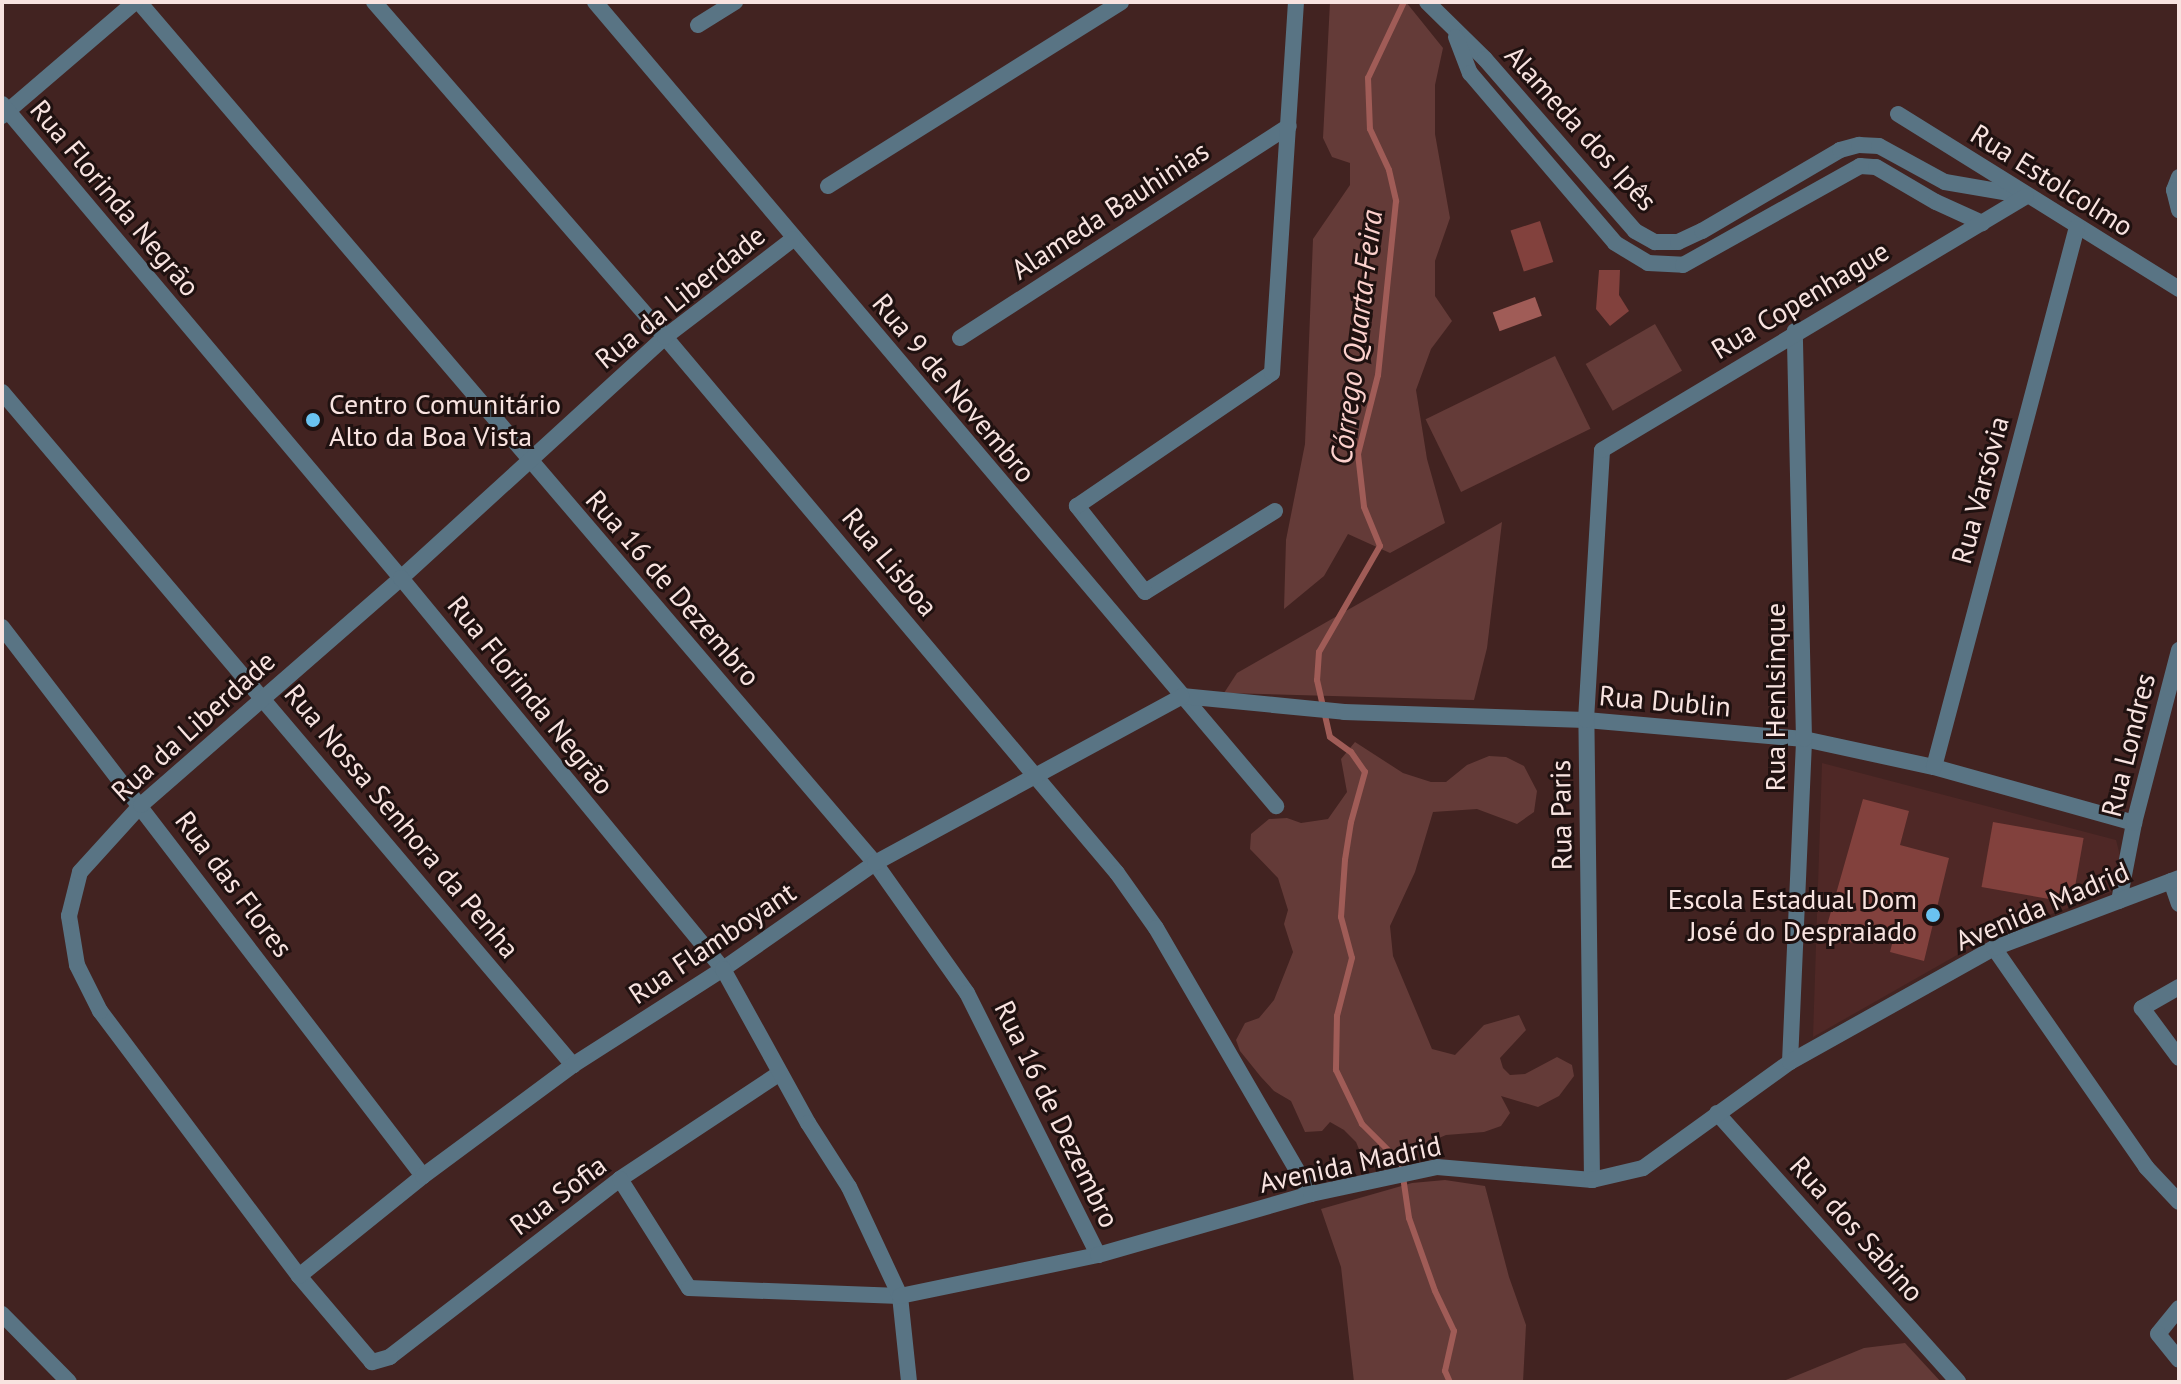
<!DOCTYPE html>
<meta charset="utf-8">
<style>
body{margin:0}
#map{position:relative;width:2181px;height:1384px;overflow:hidden;background:#422321;font-family:"PT Sans",sans-serif}
div>[style]{position:absolute}
.built>*{inset:0;background:#4f2826}
.green>*{inset:0;background:#643b38;transform-origin:0 0}
.water>*{inset:0;background:#a05c57;transform-origin:0 0}
.stream>*{height:6px;margin:-3px;padding:0 3px;transform-origin:3px;border-radius:3px;background:#a05c57}
.building>*{inset:0;background:#82413d;transform-origin:0 0}
.minor>*{height:16px;margin:-8px;padding:0 8px;transform-origin:8px;border-radius:8px;background:#597484}
.tertiary>*{height:16px;margin:-8px;padding:0 8px;transform-origin:8px;border-radius:8px;background:#597484}
.dots>*{width:22px;height:22px;translate:-50% -50%;box-sizing:border-box;border:4px solid #1f1110;border-radius:50%}
span{translate:-50% -50%;white-space:nowrap;text-align:center;line-height:1.15;-webkit-text-stroke:6px #1f1110;paint-order:stroke}
.street-label{font-size:28px;color:#f8e3e0}
.poi-label{font-size:28px;color:#f8e3e0}
.left{translate:0 -50%;text-align:left}
.right{translate:-100% -50%;text-align:right}
.water-label{font-size:30px;color:#fcd1cd;font-style:italic}
.frame{position:absolute;inset:0;border:4px solid #f8e3e0;pointer-events:none}
</style>
<div id="map">
<div class="built">
<div style="clip-path:polygon(1822px 763px,2116px 840px,2120px 856px,2111px 892px,1987px 938px,1813px 1037px)"></div>
</div>
<div class="green">
<div style="clip-path:polygon(1330px 2px,1406px 2px,1443px 48px,1435px 85px,1435px 134px,1450px 218px,1435px 261px,1435px 296px,1452px 321px,1431px 349px,1416px 390px,1427px 459px,1445px 523px,1390px 553px,1348px 534px,1324px 576px,1284px 609px,1286px 540px,1305px 444px,1313px 239px,1350px 185px,1350px 163px,1332px 157px,1323px 138px)"></div>
<div style="left:1655px;top:324px;width:54px;height:80px;rotate:60deg"></div>
<div style="left:1555px;top:356px;width:81px;height:144px;rotate:64deg"></div>
<div style="clip-path:polygon(1502px 522px,1487px 648px,1474px 700px,1224px 693px,1237px 673px)"></div>
<div style="clip-path:polygon(1355px 742px,1403px 773px,1431px 782px,1446px 782px,1467px 765px,1489px 756px,1506px 757px,1524px 766px,1537px 791px,1534px 812px,1517px 824px,1477px 809px,1433px 812px,1415px 872px,1390px 926px,1393px 956px,1432px 1049px,1455px 1055px,1484px 1025px,1519px 1015px,1526px 1030px,1500px 1058px,1503px 1068px,1510px 1075px,1525px 1074px,1557px 1057px,1572px 1065px,1574px 1076px,1559px 1096px,1538px 1107px,1501px 1096px,1510px 1113px,1501px 1126px,1484px 1132px,1446px 1135px,1418px 1147px,1363px 1159px,1356px 1142px,1344px 1130px,1330px 1122px,1322px 1131px,1305px 1132px,1291px 1101px,1274px 1091px,1261px 1077px,1240px 1051px,1236px 1040px,1245px 1023px,1259px 1018px,1274px 1000px,1293px 952px,1284px 924px,1288px 910px,1278px 878px,1250px 849px,1251px 834px,1269px 819px,1287px 818px,1301px 823px,1328px 819px,1347px 792px,1341px 759px)"></div>
<div style="clip-path:polygon(1445px 1180px,1485px 1186px,1509px 1277px,1526px 1325px,1523px 1382px,1354px 1382px,1341px 1267px,1321px 1209px,1412px 1183px)"></div>
<div style="clip-path:polygon(1905px 1343px,1941px 1382px,1781px 1382px,1864px 1348px)"></div>
</div>
<div class="water">
<div style="left:1535px;top:297px;width:20px;height:45px;rotate:70deg"></div>
</div>
<div class="stream">
<div style="left:1404px;top:2px;width:84px;rotate:115.3deg"></div>
<div style="left:1368px;top:78px;width:51px;rotate:87.8deg"></div>
<div style="left:1370px;top:129px;width:45px;rotate:65.1deg"></div>
<div style="left:1389px;top:170px;width:32px;rotate:77deg"></div>
<div style="left:1396px;top:201px;width:175px;rotate:95.9deg"></div>
<div style="left:1378px;top:375px;width:81px;rotate:104.2deg"></div>
<div style="left:1358px;top:454px;width:53px;rotate:83.5deg"></div>
<div style="left:1364px;top:507px;width:42px;rotate:67.7deg"></div>
<div style="left:1380px;top:546px;width:122px;rotate:119.9deg"></div>
<div style="left:1319px;top:652px;width:28px;rotate:94deg"></div>
<div style="left:1317px;top:680px;width:58px;rotate:77.2deg"></div>
<div style="left:1330px;top:737px;width:26px;rotate:36deg"></div>
<div style="left:1351px;top:752px;width:24px;rotate:55deg"></div>
<div style="left:1365px;top:772px;width:52px;rotate:105.6deg"></div>
<div style="left:1351px;top:822px;width:38px;rotate:99deg"></div>
<div style="left:1345px;top:860px;width:57px;rotate:94deg"></div>
<div style="left:1341px;top:917px;width:42px;rotate:75deg"></div>
<div style="left:1352px;top:958px;width:60px;rotate:104.5deg"></div>
<div style="left:1337px;top:1016px;width:54px;rotate:91.1deg"></div>
<div style="left:1336px;top:1070px;width:60px;rotate:64.3deg"></div>
<div style="left:1362px;top:1124px;width:55px;rotate:45deg"></div>
<div style="left:1401px;top:1163px;width:56px;rotate:81.7deg"></div>
<div style="left:1409px;top:1218px;width:77px;rotate:70.4deg"></div>
<div style="left:1435px;top:1291px;width:44px;rotate:64.6deg"></div>
<div style="left:1454px;top:1331px;width:41px;rotate:102.7deg"></div>
<div style="left:1445px;top:1371px;width:12px;rotate:66deg"></div>
</div>
<div class="building">
<div style="left:1540px;top:221px;width:43px;height:31px;rotate:72deg"></div>
<div style="clip-path:polygon(1599px 270px,1620px 270px,1619px 295px,1629px 311px,1610px 326px,1596px 309px)"></div>
<div style="clip-path:polygon(1863px 799px,1909px 811px,1900px 845px,1949px 858px,1924px 961px,1890px 952px,1893px 940px,1861px 932px,1858px 944px,1824px 936px)"></div>
<div style="left:1993px;top:822px;width:92px;height:66px;rotate:10deg"></div>
</div>
<div class="minor">
<div style="left:139px;top:2px;width:1133px;rotate:49.48deg"></div>
<div style="left:875px;top:863px;width:159px;rotate:54.7deg"></div>
<div style="left:967px;top:993px;width:293px;rotate:63.4deg"></div>
<div style="left:374px;top:2px;width:444px;rotate:49deg"></div>
<div style="left:665px;top:337px;width:701px;rotate:49.86deg"></div>
<div style="left:1117px;top:873px;width:67px;rotate:54.7deg"></div>
<div style="left:1156px;top:928px;width:308px;rotate:59.8deg"></div>
<div style="left:595px;top:2px;width:1054px;rotate:49.73deg"></div>
<div style="left:1427px;top:2px;width:81px;rotate:44.5deg"></div>
<div style="left:1485px;top:59px;width:228px;rotate:48.9deg"></div>
<div style="left:1635px;top:231px;width:23px;rotate:29deg"></div>
<div style="left:1655px;top:242px;width:23px"></div>
<div style="left:1678px;top:242px;width:26px;rotate:-25deg"></div>
<div style="left:1702px;top:231px;width:160px;rotate:-30.4deg"></div>
<div style="left:1840px;top:150px;width:20px;rotate:-15deg"></div>
<div style="left:1859px;top:145px;width:20px;rotate:3deg"></div>
<div style="left:1879px;top:146px;width:75px;rotate:28.6deg"></div>
<div style="left:1945px;top:182px;width:82px;rotate:9.8deg"></div>
<div style="left:698px;top:25px;width:44px;rotate:-31.9deg"></div>
<div style="left:1456px;top:37px;width:39px;rotate:69deg"></div>
<div style="left:1470px;top:73px;width:223px;rotate:49.5deg"></div>
<div style="left:1615px;top:243px;width:39px;rotate:31deg"></div>
<div style="left:1648px;top:263px;width:35px;rotate:3deg"></div>
<div style="left:1683px;top:265px;width:203px;rotate:-29.2deg"></div>
<div style="left:1860px;top:166px;width:16px;rotate:4deg"></div>
<div style="left:1876px;top:167px;width:69px;rotate:30.3deg"></div>
<div style="left:1936px;top:202px;width:51px;rotate:24.5deg"></div>
<div style="left:1898px;top:114px;width:331px;rotate:31.9deg"></div>
<div style="left:2px;top:116px;width:175px;rotate:-40.6deg"></div>
<div style="left:2179px;top:177px;width:14px;rotate:111deg"></div>
<div style="left:2174px;top:190px;width:21px;rotate:76deg"></div>
<div style="left:828px;top:186px;width:346px;rotate:-32.1deg"></div>
<div style="left:960px;top:338px;width:391px;rotate:-32.8deg"></div>
<div style="left:2px;top:392px;width:883px;rotate:49.69deg"></div>
<div style="left:1275px;top:511px;width:153px;rotate:148.1deg"></div>
<div style="left:1145px;top:592px;width:110px;rotate:-128.3deg"></div>
<div style="left:1077px;top:506px;width:236px;rotate:-34.3deg"></div>
<div style="left:1272px;top:373px;width:372px;rotate:-86.3deg"></div>
<div style="left:2px;top:627px;width:692px;rotate:52.52deg"></div>
<div style="left:1182px;top:696px;width:163px;rotate:5.6deg"></div>
<div style="left:1344px;top:712px;width:242px;rotate:1.9deg"></div>
<div style="left:1586px;top:720px;width:219px;rotate:5deg"></div>
<div style="left:1804px;top:739px;width:133px;rotate:12.2deg"></div>
<div style="left:1934px;top:767px;width:208px;rotate:15.6deg"></div>
<div style="left:1934px;top:767px;width:559px;rotate:-75.17deg"></div>
<div style="left:2171px;top:881px;width:24px;rotate:71deg"></div>
<div style="left:2119px;top:901px;width:79px;rotate:-79.1deg"></div>
<div style="left:2134px;top:823px;width:179px;rotate:-75.4deg"></div>
<div style="left:1994px;top:948px;width:267px;rotate:55.2deg"></div>
<div style="left:2146px;top:1167px;width:48px;rotate:46.7deg"></div>
<div style="left:2179px;top:987px;width:43px;rotate:150.4deg"></div>
<div style="left:2142px;top:1008px;width:62px;rotate:53.5deg"></div>
<div style="left:1790px;top:1062px;width:323px;rotate:-87.5deg"></div>
<div style="left:1804px;top:739px;width:408px;rotate:-91.3deg"></div>
<div style="left:780px;top:1073px;width:192px;rotate:146.5deg"></div>
<div style="left:620px;top:1179px;width:291px;rotate:142.3deg"></div>
<div style="left:390px;top:1357px;width:19px;rotate:164deg"></div>
<div style="left:372px;top:1362px;width:113px;rotate:-130.3deg"></div>
<div style="left:299px;top:1276px;width:331px;rotate:-126.9deg"></div>
<div style="left:100px;top:1011px;width:51px;rotate:-116.6deg"></div>
<div style="left:77px;top:965px;width:50px;rotate:-99.3deg"></div>
<div style="left:69px;top:916px;width:45px;rotate:-76deg"></div>
<div style="left:80px;top:872px;width:91px;rotate:-47.7deg"></div>
<div style="left:141px;top:805px;width:345px;rotate:-41.1deg"></div>
<div style="left:401px;top:578px;width:357px;rotate:-42.4deg"></div>
<div style="left:665px;top:337px;width:161px;rotate:-37.4deg"></div>
<div style="left:1717px;top:1113px;width:361px;rotate:48.1deg"></div>
<div style="left:620px;top:1179px;width:129px;rotate:57.7deg"></div>
<div style="left:689px;top:1288px;width:211px;rotate:2.2deg"></div>
<div style="left:1592px;top:1180px;width:460px;rotate:-90.7deg"></div>
<div style="left:1586px;top:720px;width:270px;rotate:-86.6deg"></div>
<div style="left:1602px;top:450px;width:494px;rotate:-30.9deg"></div>
<div style="left:299px;top:1276px;width:159px;rotate:-38.9deg"></div>
<div style="left:423px;top:1176px;width:187px;rotate:-36.5deg"></div>
<div style="left:573px;top:1065px;width:178px;rotate:-32.6deg"></div>
<div style="left:723px;top:969px;width:185px;rotate:-34.9deg"></div>
<div style="left:875px;top:863px;width:349px;rotate:-28.5deg"></div>
<div style="left:2179px;top:1308px;width:33px;rotate:129deg"></div>
<div style="left:2158px;top:1334px;width:33px;rotate:51deg"></div>
</div>
<div class="tertiary">
<div style="left:2px;top:104px;width:620px;rotate:49.91deg"></div>
<div style="left:401px;top:578px;width:507px;rotate:50.53deg"></div>
<div style="left:723px;top:969px;width:176px;rotate:61.1deg"></div>
<div style="left:808px;top:1123px;width:76px;rotate:57.4deg"></div>
<div style="left:849px;top:1187px;width:120px;rotate:64.9deg"></div>
<div style="left:900px;top:1296px;width:86px;rotate:84deg"></div>
<div style="left:900px;top:1296px;width:202px;rotate:-11.7deg"></div>
<div style="left:1098px;top:1255px;width:222px;rotate:-16deg"></div>
<div style="left:1311px;top:1194px;width:129px;rotate:-12.1deg"></div>
<div style="left:1437px;top:1167px;width:156px;rotate:4.8deg"></div>
<div style="left:1592px;top:1180px;width:52px;rotate:-13.2deg"></div>
<div style="left:1643px;top:1168px;width:181px;rotate:-35.8deg"></div>
<div style="left:1790px;top:1062px;width:234px;rotate:-29.2deg"></div>
<div style="left:1994px;top:948px;width:198px;rotate:-20.7deg"></div>
<div style="left:2px;top:1314px;width:95px;rotate:45.4deg"></div>
</div>
<div class="dots">
<div style="left:313px;top:420px;background:#6ac3f1"></div>
<div style="left:1933px;top:915px;background:#6ac3f1"></div>
</div>
<div class="street-label">
<span style="left:1581px;top:128px;rotate:48deg">Alameda dos Ipês</span>
<span style="left:2052px;top:180px;rotate:32deg">Rua Estolcolmo</span>
<span style="left:115px;top:198px;rotate:50deg">Rua Florinda Negrão</span>
<span style="left:1110px;top:210px;rotate:-33deg">Alameda Bauhinias</span>
<span style="left:680px;top:297px;rotate:-39deg">Rua da Liberdade</span>
<span style="left:1800px;top:300px;rotate:-31deg">Rua Copenhague</span>
<span style="left:954px;top:388px;rotate:50deg">Rua 9 de Novembro</span>
<span style="left:1980px;top:490px;rotate:-75deg">Rua Varsóvia</span>
<span style="left:890px;top:562px;rotate:50deg">Rua Lisboa</span>
<span style="left:673px;top:588px;rotate:49deg">Rua 16 de Dezembro</span>
<span style="left:531px;top:695px;rotate:51deg">Rua Florinda Negrão</span>
<span style="left:1775px;top:697px;rotate:-90deg">Rua Henlsinque</span>
<span style="left:1665px;top:701px;rotate:5deg">Rua Dublin</span>
<span style="left:193px;top:726px;rotate:-42deg">Rua da Liberdade</span>
<span style="left:2128px;top:745px;rotate:-76deg">Rua Londres</span>
<span style="left:1561px;top:815px;rotate:-91deg">Rua Paris</span>
<span style="left:402px;top:821px;rotate:50deg">Rua Nossa Senhora da Penha</span>
<span style="left:234px;top:884px;rotate:53deg">Rua das Flores</span>
<span style="left:2042px;top:906px;rotate:-23deg">Avenida Madrid</span>
<span style="left:712px;top:943px;rotate:-34deg">Rua Flamboyant</span>
<span style="left:1057px;top:1114px;rotate:64deg">Rua 16 de Dezembro</span>
<span style="left:1350px;top:1164px;rotate:-12deg">Avenida Madrid</span>
<span style="left:558px;top:1195px;rotate:-37deg">Rua Sofia</span>
<span style="left:1857px;top:1229px;rotate:48deg">Rua dos Sabino</span>
</div>
<div class="poi-label">
<span class="left" style="left:329px;top:420px">Centro Comunitário<br>Alto da Boa Vista</span>
<span class="right" style="left:1917px;top:915px">Escola Estadual Dom<br>José do Despraiado</span>
</div>
<div class="water-label">
<span style="left:1356px;top:337px;rotate:-83deg">Córrego Quarta-Feira</span>
</div>
<div class="frame"></div>
</div>
